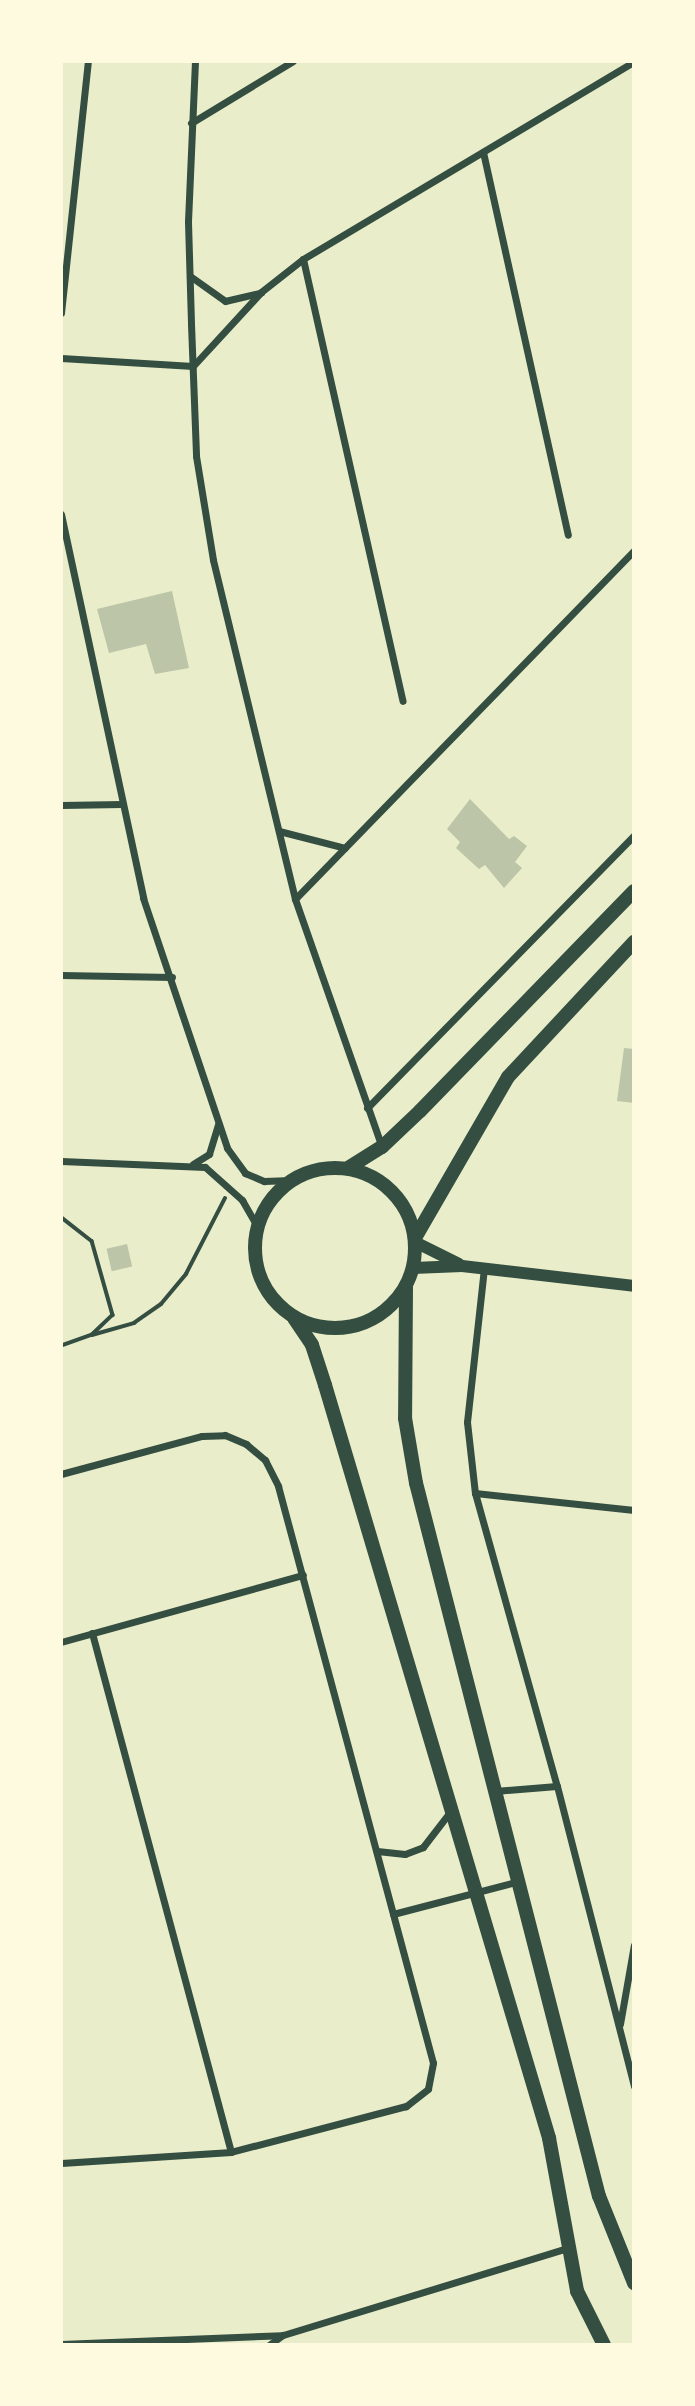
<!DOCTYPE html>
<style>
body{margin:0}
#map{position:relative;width:695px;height:2406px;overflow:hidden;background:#e9edc9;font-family:"IBM Plex Serif",serif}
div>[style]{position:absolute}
.building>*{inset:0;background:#bcc5a7;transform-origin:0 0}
.path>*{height:3.5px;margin:-1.75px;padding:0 1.75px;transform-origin:1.75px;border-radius:1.75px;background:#344e41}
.minor>*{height:7px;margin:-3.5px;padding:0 3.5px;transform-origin:3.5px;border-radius:3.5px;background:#344e41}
.tertiary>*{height:12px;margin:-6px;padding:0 6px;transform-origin:6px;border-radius:6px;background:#344e41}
.secondary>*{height:14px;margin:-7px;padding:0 7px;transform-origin:7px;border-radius:7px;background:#344e41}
.secondary>.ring{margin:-7px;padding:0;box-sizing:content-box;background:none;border:14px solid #344e41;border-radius:50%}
span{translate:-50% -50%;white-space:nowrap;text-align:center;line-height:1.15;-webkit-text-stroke:7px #fefae0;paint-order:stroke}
.frame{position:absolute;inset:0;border:63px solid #fefae0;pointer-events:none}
</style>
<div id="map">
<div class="building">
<div style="clip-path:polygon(172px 591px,189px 668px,155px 674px,146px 644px,109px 653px,97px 609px)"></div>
<div style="clip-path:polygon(470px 799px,509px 839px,514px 836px,527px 846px,515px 862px,522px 868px,504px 888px,485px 865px,479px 869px,456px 848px,460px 842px,447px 829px)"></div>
<div style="clip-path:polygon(624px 1048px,634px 1049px,634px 1103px,617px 1101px)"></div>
<div style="left:127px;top:1244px;width:23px;height:21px;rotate:77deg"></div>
</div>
<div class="path">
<div style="left:61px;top:1217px;width:39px;rotate:38deg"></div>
<div style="left:92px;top:1241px;width:77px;rotate:74.2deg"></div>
<div style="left:113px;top:1315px;width:29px;rotate:136deg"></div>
<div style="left:92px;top:1335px;width:33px;rotate:160deg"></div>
<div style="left:92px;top:1335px;width:44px;rotate:-15.9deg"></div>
<div style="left:134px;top:1323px;width:33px;rotate:-35deg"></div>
<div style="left:161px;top:1304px;width:39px;rotate:-50deg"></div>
<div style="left:186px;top:1274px;width:85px;rotate:-62.8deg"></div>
</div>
<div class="minor">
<div style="left:195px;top:61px;width:161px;rotate:92.5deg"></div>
<div style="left:188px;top:222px;width:102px;rotate:88.3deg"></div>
<div style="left:191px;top:324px;width:132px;rotate:87.8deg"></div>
<div style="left:196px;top:456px;width:105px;rotate:80.7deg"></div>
<div style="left:213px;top:560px;width:349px;rotate:76.4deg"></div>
<div style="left:295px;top:899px;width:263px;rotate:70.7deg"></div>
<div style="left:191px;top:123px;width:119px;rotate:-31.3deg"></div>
<div style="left:483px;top:152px;width:392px;rotate:77.5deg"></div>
<div style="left:303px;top:259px;width:453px;rotate:77.3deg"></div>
<div style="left:190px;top:276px;width:43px;rotate:35.5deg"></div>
<div style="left:225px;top:301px;width:37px;rotate:-13deg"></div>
<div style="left:61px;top:313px;width:253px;rotate:-83.9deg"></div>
<div style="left:61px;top:358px;width:132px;rotate:3.5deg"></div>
<div style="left:193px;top:366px;width:100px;rotate:-47.4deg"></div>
<div style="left:261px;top:292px;width:53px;rotate:-38.2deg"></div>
<div style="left:303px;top:259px;width:385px;rotate:-30.8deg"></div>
<div style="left:61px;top:514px;width:393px;rotate:77.9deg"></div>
<div style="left:143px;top:898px;width:264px;rotate:71.4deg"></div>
<div style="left:227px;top:1148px;width:31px;rotate:54deg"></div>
<div style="left:245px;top:1173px;width:21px;rotate:23deg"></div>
<div style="left:264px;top:1181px;width:28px;rotate:-2deg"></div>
<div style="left:61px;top:805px;width:61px;rotate:-0.9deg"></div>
<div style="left:279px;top:831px;width:68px;rotate:14.4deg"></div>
<div style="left:295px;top:899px;width:486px;rotate:-45.8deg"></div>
<div style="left:61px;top:975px;width:111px;rotate:1deg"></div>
<div style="left:367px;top:1108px;width:382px;rotate:-45.6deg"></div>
<div style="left:61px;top:1161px;width:144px;rotate:2.4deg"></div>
<div style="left:205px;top:1167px;width:50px;rotate:41.7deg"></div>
<div style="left:242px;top:1200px;width:30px;rotate:60deg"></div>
<div style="left:193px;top:1164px;width:19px;rotate:-32deg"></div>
<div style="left:209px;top:1154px;width:31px;rotate:-73deg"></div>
<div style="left:484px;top:1268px;width:155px;rotate:96.3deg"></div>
<div style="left:467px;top:1422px;width:71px;rotate:83.6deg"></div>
<div style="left:475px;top:1493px;width:304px;rotate:74.4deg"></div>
<div style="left:557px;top:1786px;width:310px;rotate:75.6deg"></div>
<div style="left:61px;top:1474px;width:146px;rotate:-15.1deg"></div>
<div style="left:202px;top:1436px;width:23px;rotate:-2deg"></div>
<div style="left:225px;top:1435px;width:23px;rotate:23deg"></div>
<div style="left:246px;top:1444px;width:25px;rotate:40deg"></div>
<div style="left:265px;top:1460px;width:29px;rotate:63deg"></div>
<div style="left:278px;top:1486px;width:597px;rotate:74.96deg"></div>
<div style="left:433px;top:2063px;width:26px;rotate:101deg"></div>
<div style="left:428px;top:2089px;width:28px;rotate:142deg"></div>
<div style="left:406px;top:2106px;width:181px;rotate:165.3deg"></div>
<div style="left:231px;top:2152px;width:170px;rotate:176.3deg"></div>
<div style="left:475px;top:1493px;width:160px;rotate:6.1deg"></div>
<div style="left:92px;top:1633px;width:537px;rotate:75.01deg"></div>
<div style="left:61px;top:1642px;width:251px;rotate:-15.5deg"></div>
<div style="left:495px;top:1791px;width:62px;rotate:-4.6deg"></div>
<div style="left:377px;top:1851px;width:28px;rotate:6deg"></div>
<div style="left:405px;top:1854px;width:19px;rotate:-21deg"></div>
<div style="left:423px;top:1847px;width:44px;rotate:-52.4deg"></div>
<div style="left:393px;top:1914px;width:127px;rotate:-14.6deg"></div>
<div style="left:620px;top:2024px;width:80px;rotate:-80deg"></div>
<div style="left:61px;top:2344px;width:221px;rotate:-2.3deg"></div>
<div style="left:269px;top:2345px;width:17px;rotate:-36deg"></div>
<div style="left:283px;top:2335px;width:297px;rotate:-17deg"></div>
</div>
<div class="tertiary">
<div style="left:415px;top:1242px;width:49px;rotate:26.6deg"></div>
<div style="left:413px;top:1268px;width:49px;rotate:-2.3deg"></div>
<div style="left:462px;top:1266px;width:173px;rotate:6.6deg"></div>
</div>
<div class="secondary">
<div style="left:348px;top:1168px;width:40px;rotate:-32deg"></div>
<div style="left:382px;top:1147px;width:52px;rotate:-43.5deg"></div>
<div style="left:420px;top:1111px;width:307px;rotate:-45.8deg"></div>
<div class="ring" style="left:255px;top:1168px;width:146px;height:146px"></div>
<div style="left:415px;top:1238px;width:186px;rotate:-60deg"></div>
<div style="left:508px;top:1077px;width:185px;rotate:-47deg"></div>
<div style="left:406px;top:1287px;width:131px;rotate:90.4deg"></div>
<div style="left:405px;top:1418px;width:66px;rotate:80.4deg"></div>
<div style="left:416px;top:1483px;width:736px;rotate:75.61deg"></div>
<div style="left:599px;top:2196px;width:94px;rotate:68.1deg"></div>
<div style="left:294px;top:1318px;width:32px;rotate:56deg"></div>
<div style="left:312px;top:1345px;width:42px;rotate:72deg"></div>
<div style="left:325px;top:1385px;width:786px;rotate:73.43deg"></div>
<div style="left:549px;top:2138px;width:156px;rotate:79.6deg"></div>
<div style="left:577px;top:2291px;width:60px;rotate:63.4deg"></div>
</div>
<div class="frame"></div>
</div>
